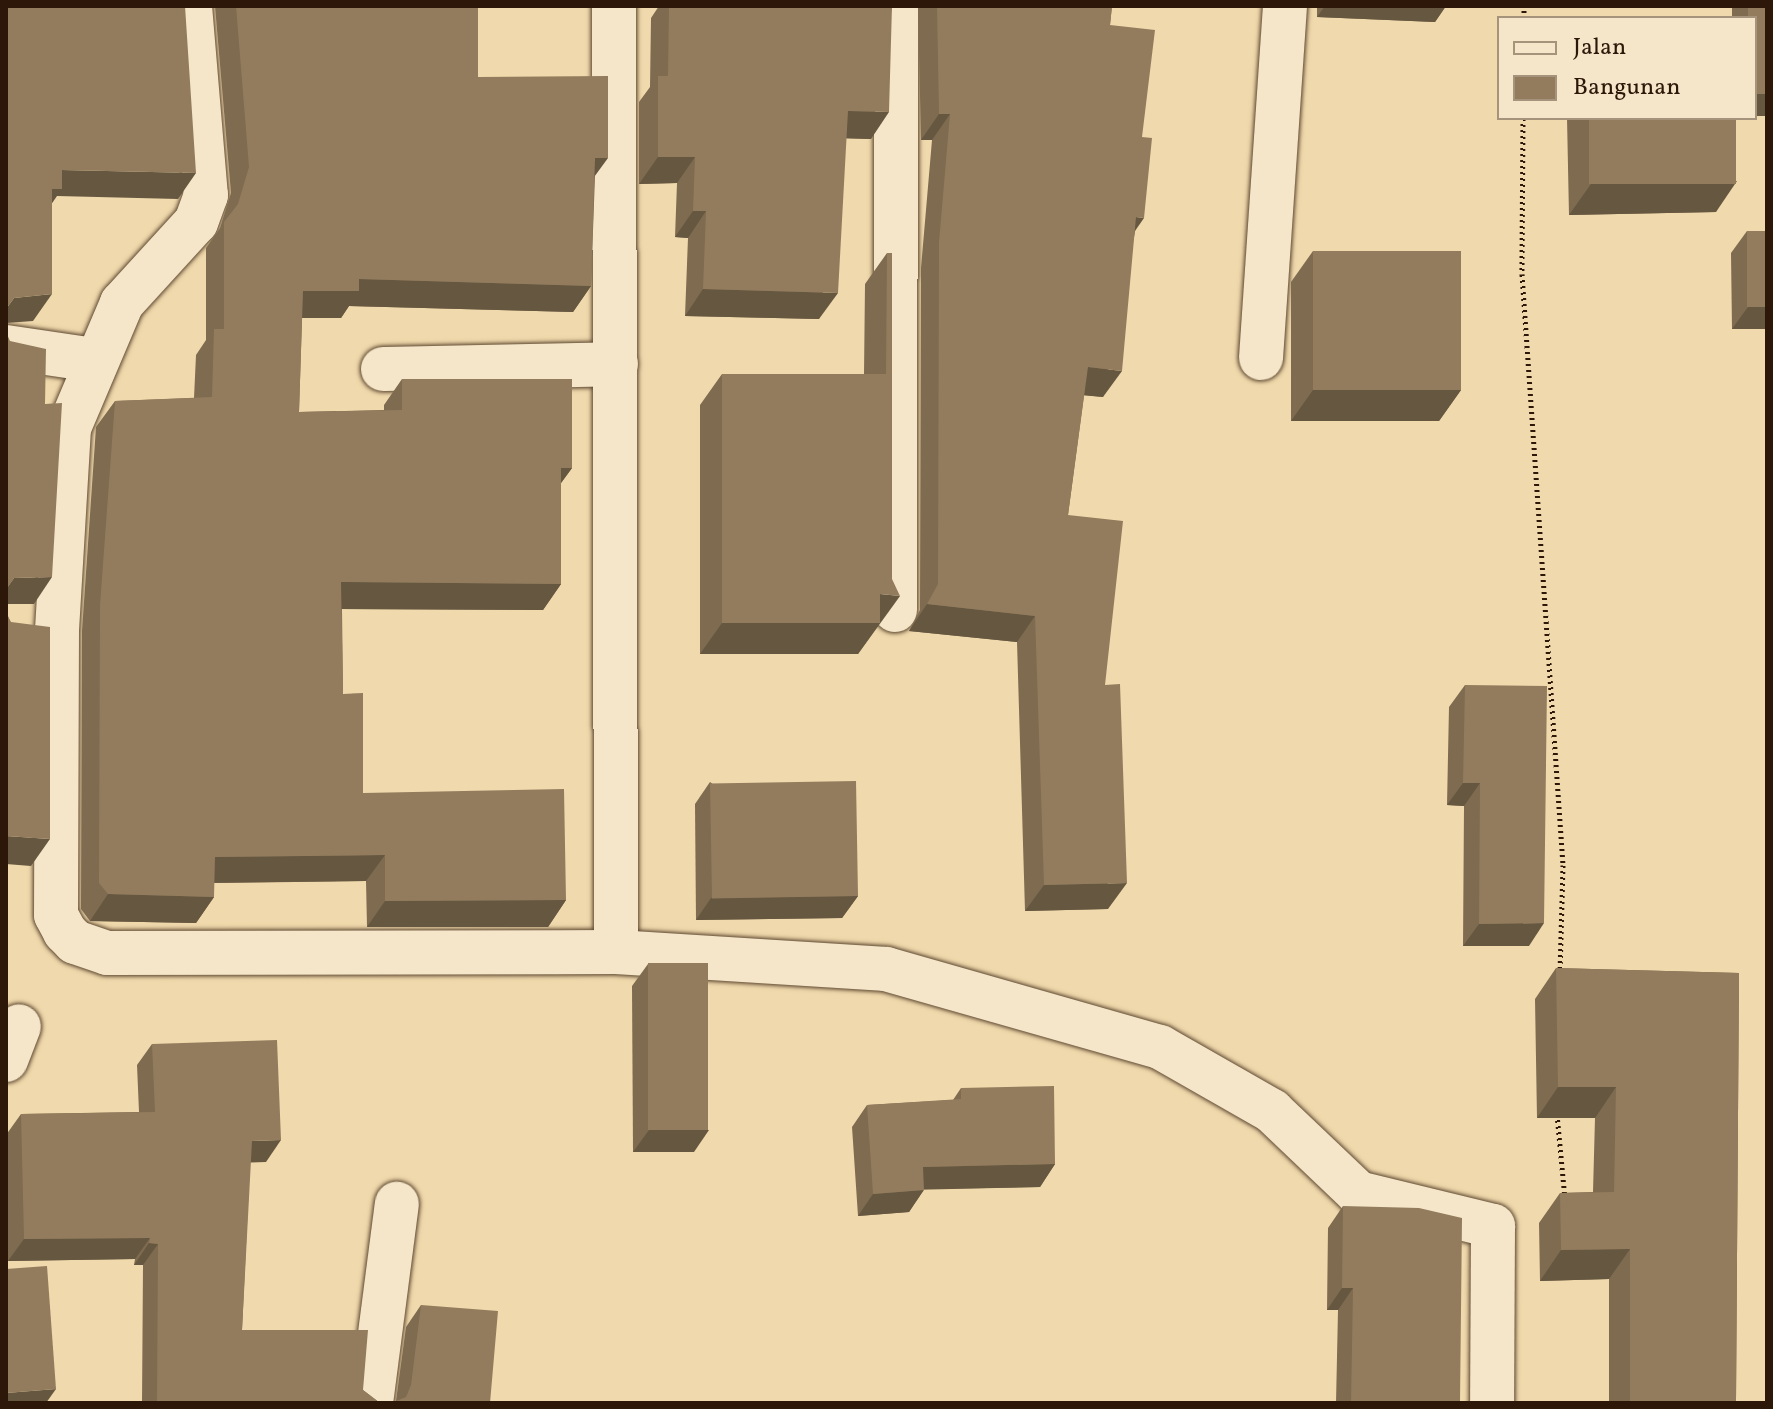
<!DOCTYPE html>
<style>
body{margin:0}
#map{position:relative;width:1773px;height:1409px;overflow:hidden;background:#f0d9ac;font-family:Vollkorn,serif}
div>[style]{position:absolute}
.path>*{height:5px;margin-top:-2.5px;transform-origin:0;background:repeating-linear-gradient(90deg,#2d1708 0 2px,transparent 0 6px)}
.roads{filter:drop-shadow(0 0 2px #5e4831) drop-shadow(0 0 2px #5e4831)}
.street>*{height:44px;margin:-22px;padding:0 22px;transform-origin:22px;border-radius:22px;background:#f5e6c9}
.wall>*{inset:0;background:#7e6b50}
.shaded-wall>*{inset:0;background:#665741;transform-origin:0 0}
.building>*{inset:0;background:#927c5d;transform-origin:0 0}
span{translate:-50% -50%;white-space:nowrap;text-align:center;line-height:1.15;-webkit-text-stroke:6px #f5e6c9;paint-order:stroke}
.frame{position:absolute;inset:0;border:8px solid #2d1708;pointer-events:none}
.legend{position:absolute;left:1497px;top:16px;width:260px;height:104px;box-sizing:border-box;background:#f5e6c9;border:2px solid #a5937c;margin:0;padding:10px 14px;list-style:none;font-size:24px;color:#2d1708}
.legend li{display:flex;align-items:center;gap:16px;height:40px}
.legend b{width:40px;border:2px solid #a5937c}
</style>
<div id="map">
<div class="path">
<div style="left:1524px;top:18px;width:12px;rotate:-90deg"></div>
<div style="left:1523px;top:118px;width:156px;rotate:90.4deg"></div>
<div style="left:1522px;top:274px;width:592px;rotate:86.03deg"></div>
<div style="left:1563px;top:865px;width:107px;rotate:91.6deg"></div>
<div style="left:1557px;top:1114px;width:85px;rotate:84.6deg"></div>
</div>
<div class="roads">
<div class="street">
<div style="left:190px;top:6px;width:190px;rotate:85.2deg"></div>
<div style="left:206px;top:195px;width:29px;rotate:110deg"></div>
<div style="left:196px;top:222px;width:110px;rotate:132.4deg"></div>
<div style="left:122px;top:303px;width:136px;rotate:113deg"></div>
<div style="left:69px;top:428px;width:202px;rotate:93.4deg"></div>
<div style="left:57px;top:630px;width:285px;rotate:90.2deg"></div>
<div style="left:56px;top:915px;width:19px;rotate:62deg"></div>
<div style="left:65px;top:932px;width:14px;rotate:45deg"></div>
<div style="left:75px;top:942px;width:34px;rotate:19deg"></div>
<div style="left:107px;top:953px;width:509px;rotate:-0.11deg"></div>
<div style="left:616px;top:952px;width:271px;rotate:3.6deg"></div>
<div style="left:886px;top:969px;width:285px;rotate:15.9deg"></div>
<div style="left:1160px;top:1047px;width:129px;rotate:29.7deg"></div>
<div style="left:1272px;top:1111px;width:119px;rotate:43.6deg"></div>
<div style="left:1358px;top:1193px;width:139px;rotate:13.7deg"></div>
<div style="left:1493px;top:1226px;width:177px;rotate:90.3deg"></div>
<div style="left:614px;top:6px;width:946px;rotate:89.88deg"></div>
<div style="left:6px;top:347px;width:89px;rotate:8.4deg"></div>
<div style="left:1261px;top:358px;width:353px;rotate:-86.1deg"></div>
<div style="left:383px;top:369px;width:233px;rotate:-1.2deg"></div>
<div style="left:895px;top:610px;width:604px;rotate:-89.91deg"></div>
<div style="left:6px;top:1060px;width:36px;rotate:-69deg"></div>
<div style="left:371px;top:1403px;width:201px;rotate:-82.6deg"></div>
</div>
</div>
<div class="wall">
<div style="clip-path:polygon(215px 6px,478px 6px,478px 77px,595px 176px,591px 286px,573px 312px,349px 306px,341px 318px,302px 318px,299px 412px,384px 410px,384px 405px,402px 379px,572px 468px,561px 483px,561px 584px,543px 610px,342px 609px,343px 694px,363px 793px,566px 900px,548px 927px,367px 927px,366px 881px,214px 883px,214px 897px,196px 923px,90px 921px,81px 909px,82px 631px,96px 427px,115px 401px,194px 398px,196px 355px,206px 340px,206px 248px,220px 228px,231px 193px)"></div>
<div style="clip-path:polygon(659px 6px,892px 6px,871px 139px,846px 138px,819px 319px,685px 316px,688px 238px,675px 237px,677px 183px,639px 184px,639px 102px,650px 87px,651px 18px)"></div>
<div style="clip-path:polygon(918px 6px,1112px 6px,1110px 25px,1142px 137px,1135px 232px,1103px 397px,1084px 395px,1068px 515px,1105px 685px,1108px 909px,1025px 911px,1017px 642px,909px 631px,920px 610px,921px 268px,932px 140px,921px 140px)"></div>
<div style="clip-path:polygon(1317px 6px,1446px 6px,1435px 22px,1317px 17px)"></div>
<div style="clip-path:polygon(1732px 6px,1767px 6px,1767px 116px,1755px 116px,1755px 18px,1732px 18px)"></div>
<div style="clip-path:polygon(1567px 118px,1736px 118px,1716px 212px,1569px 215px)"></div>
<div style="clip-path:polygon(1747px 231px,1767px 329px,1732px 329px,1731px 253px)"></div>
<div style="clip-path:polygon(1313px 251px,1461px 390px,1439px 421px,1291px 421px,1291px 282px)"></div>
<div style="clip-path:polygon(887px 253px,892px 253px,878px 627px,877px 627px,858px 654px,700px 654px,700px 405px,722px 374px,864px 374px,865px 284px)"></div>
<div style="clip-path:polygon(1465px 685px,1529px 946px,1463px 946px,1464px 806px,1447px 805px,1449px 707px)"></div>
<div style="clip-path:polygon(710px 782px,858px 896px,842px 918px,696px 920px,695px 804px)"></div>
<div style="clip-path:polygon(648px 964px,694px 1152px,633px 1152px,632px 986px)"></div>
<div style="clip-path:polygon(1556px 968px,1739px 973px,1736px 1403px,1609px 1403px,1609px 1279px,1540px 1281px,1539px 1223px,1560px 1193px,1593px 1192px,1595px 1118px,1537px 1118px,1535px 999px)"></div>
<div style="clip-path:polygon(152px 1044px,266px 1162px,250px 1162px,242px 1330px,363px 1390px,380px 1403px,142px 1403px,143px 1265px,134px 1265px,135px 1259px,8px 1261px,6px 1135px,21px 1114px,139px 1112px,137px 1065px)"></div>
<div style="clip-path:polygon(961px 1088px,1055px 1164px,1040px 1187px,924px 1189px,909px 1212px,858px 1216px,852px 1127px,867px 1105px,953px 1100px)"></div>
<div style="clip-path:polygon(1343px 1206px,1460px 1403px,1336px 1403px,1338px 1310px,1327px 1310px,1328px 1228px)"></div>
<div style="clip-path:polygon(421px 1305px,490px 1403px,396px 1401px,406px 1327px)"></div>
</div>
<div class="shaded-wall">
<div style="clip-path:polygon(1325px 6px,1446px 6px,1435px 22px,1317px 17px)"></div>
<div style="left:1755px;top:94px;width:12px;height:22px"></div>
<div style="clip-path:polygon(848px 111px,889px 112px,871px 139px,829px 138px)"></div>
<div style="clip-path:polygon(939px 114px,950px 114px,932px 140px,921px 140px)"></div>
<div style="clip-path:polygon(658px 157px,695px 157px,677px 183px,639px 184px)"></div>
<div style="clip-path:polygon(595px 158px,608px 158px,589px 184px)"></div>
<div style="clip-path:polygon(62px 170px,196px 173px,178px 199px,57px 196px,44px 215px,33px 215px)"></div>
<div style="clip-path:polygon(1737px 181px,1716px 212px,1569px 215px,1591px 184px)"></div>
<div style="clip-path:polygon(693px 211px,706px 211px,688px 238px,675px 237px)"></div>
<div style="clip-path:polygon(1136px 217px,1144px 218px,1126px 244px)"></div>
<div style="clip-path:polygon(359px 279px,591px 286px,573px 312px,349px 306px,341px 318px,284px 318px,303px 291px)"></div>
<div style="clip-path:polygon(703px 289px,838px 293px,819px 319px,685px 316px)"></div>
<div style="clip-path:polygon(52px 294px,33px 321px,6px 323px,6px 309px,14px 298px)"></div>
<div style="clip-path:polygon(1748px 307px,1767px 307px,1767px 329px,1732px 329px)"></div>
<div style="clip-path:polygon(1088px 367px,1122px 371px,1103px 397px,1069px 394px)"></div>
<div style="clip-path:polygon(1313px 390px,1461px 390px,1439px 421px,1291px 421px)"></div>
<div style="clip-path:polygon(561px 468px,572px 468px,553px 494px)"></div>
<div style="clip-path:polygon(52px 577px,34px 604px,6px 604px,6px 589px,14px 578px)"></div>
<div style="clip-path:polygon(341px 582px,561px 584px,543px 610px,323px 609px)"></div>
<div style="clip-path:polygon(880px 594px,900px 596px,858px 654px,700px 654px,722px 623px)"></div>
<div style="clip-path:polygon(927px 604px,1035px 616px,1017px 642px,909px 631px)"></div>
<div style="clip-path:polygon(1463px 783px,1480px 783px,1464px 806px,1447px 805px)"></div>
<div style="clip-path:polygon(6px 836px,50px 839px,31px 866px,6px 864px)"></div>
<div style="clip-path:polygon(385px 855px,366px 881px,197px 883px,215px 857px)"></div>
<div style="clip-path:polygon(1127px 883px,1108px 909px,1025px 911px,1044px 885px)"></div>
<div style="clip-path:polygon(108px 894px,214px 897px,196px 923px,90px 921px)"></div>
<div style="clip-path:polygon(858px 896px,842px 918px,696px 920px,711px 898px)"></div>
<div style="clip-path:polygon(566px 900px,548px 927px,367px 927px,385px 901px)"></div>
<div style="clip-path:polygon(1544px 923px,1529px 946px,1463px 946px,1479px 924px)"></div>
<div style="clip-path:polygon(1558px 1087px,1616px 1087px,1595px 1118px,1537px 1118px)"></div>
<div style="clip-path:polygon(649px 1130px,709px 1130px,694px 1152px,633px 1152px)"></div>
<div style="clip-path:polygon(281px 1140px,266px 1162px,236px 1163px,252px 1141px)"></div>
<div style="clip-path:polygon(1055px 1164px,1040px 1187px,907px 1190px,923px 1167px)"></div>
<div style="clip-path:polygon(924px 1190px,909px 1212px,858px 1216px,873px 1194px)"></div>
<div style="clip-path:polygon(150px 1238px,135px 1259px,8px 1261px,24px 1239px)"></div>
<div style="clip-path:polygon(149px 1243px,158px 1244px,143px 1265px,134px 1265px)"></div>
<div style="clip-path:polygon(1630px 1249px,1609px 1279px,1540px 1281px,1561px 1250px)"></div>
<div style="clip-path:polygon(1342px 1288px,1353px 1288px,1338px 1310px,1327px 1310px)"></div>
<div style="clip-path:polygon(56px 1389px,46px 1403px,6px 1403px,6px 1393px)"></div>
</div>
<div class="building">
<div style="clip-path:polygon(6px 6px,185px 6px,196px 173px,62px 170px,62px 189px,52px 189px,52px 294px,14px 298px,6px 309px)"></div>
<div style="clip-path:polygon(236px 6px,478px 6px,478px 77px,608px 76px,608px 158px,595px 158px,591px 286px,359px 279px,359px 291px,303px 291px,299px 412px,402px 410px,402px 379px,572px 379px,572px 468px,561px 468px,561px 584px,341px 582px,343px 694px,363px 693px,363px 793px,564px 789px,566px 900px,385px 901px,385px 855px,215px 857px,214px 897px,108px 894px,99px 883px,100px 605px,115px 401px,212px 397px,214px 329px,224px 329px,224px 222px,238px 204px,249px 167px)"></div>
<div style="clip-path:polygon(669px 6px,892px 6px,889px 112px,848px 111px,838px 293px,703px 289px,706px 211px,693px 211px,695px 157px,658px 157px,658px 76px,668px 76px)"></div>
<div style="clip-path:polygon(937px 6px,1112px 6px,1110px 25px,1155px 30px,1142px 137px,1152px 138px,1144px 218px,1136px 217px,1122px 371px,1088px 367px,1068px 515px,1123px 521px,1105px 685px,1120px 684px,1127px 883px,1044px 885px,1035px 616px,927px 604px,938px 584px,939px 242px,950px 114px,939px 114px)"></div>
<div style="clip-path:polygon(1748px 6px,1767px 6px,1767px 94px,1755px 94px,1755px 18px,1748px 18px)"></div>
<div style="left:1589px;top:118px;width:147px;height:66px"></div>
<div style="left:1747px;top:231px;width:20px;height:76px"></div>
<div style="left:1313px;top:251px;width:148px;height:139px"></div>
<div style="clip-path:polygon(887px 253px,892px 253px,892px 579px,900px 596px,880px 594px,880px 623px,722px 623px,722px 374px,886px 374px)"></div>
<div style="clip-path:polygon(6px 332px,10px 341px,46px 349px,45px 404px,62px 403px,52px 577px,14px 578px,6px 590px)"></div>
<div style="clip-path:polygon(6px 612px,11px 622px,50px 627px,50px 839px,6px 836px)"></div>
<div style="clip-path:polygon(1465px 685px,1547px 686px,1544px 923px,1479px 924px,1480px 783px,1463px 783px)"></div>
<div style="left:856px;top:781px;width:115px;height:146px;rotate:89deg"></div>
<div style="left:708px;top:963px;width:167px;height:60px;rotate:90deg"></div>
<div style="clip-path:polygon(1556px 968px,1739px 973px,1736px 1403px,1630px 1403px,1630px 1249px,1561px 1250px,1560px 1193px,1614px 1192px,1616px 1087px,1558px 1087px)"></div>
<div style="clip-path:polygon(277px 1040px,281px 1140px,252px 1141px,242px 1330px,368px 1330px,363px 1390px,380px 1403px,157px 1403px,158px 1244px,149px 1243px,150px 1238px,24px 1239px,21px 1114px,155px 1112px,152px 1044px)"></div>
<div style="clip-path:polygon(1054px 1086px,1055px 1164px,923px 1167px,924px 1190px,873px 1194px,867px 1105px,961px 1099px,961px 1088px)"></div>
<div style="clip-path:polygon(1343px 1206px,1419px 1208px,1462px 1218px,1460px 1403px,1351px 1403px,1353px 1288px,1342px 1288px)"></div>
<div style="clip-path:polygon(47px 1266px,56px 1389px,6px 1393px,6px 1269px)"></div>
<div style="clip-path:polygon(421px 1305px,498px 1311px,490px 1403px,391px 1403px,406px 1397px,411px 1385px)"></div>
</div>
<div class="frame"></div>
<ul class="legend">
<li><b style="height:10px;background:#f5e6c9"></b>Jalan</li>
<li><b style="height:22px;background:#927c5d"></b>Bangunan</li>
</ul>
</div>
